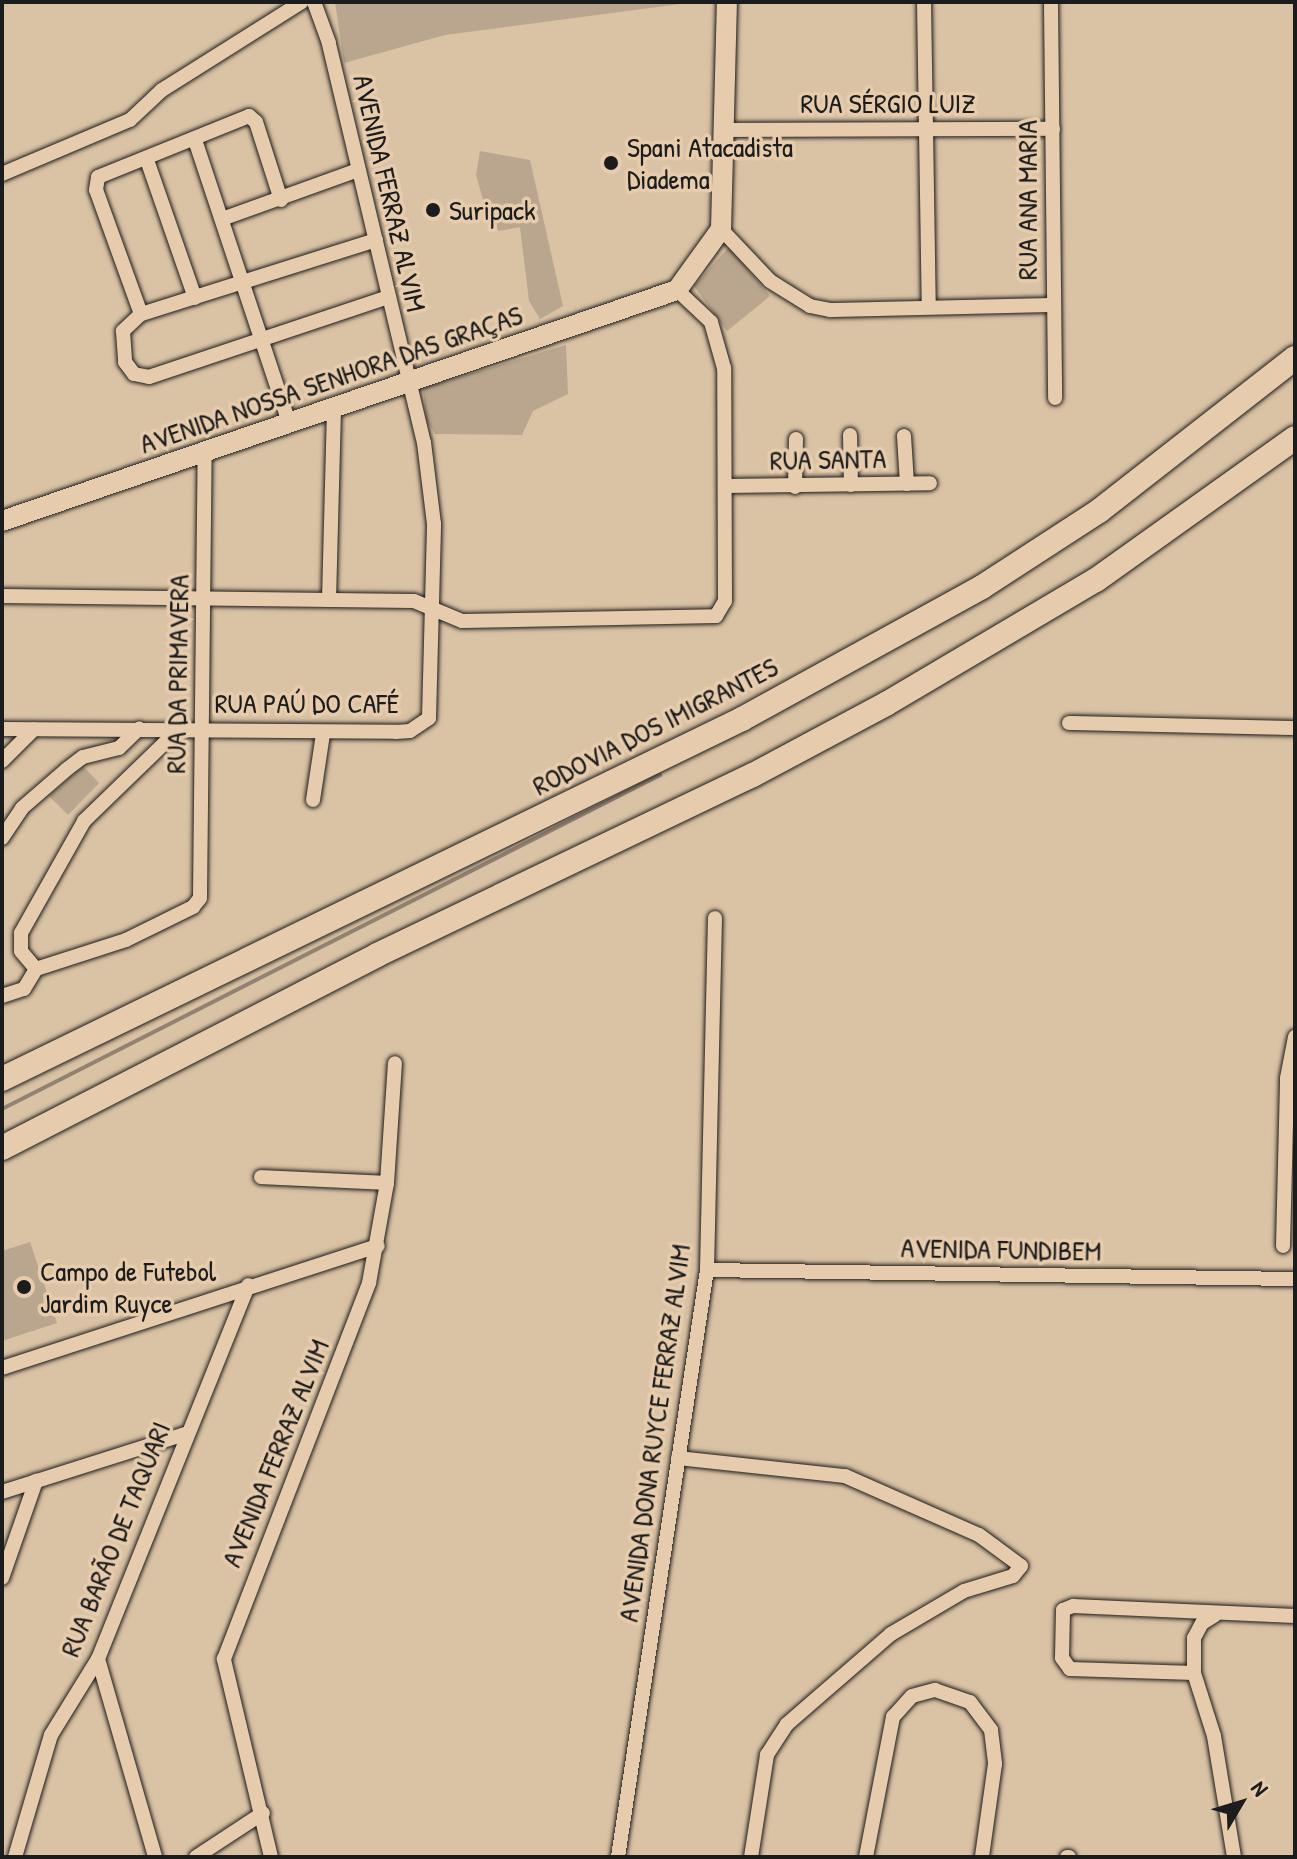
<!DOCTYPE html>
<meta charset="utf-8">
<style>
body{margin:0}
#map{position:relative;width:1297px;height:1859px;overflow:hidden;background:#dac2a4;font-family:"Patrick Hand",sans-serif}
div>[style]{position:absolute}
.green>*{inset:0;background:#baa68e}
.stream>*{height:4px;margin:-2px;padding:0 2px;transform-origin:2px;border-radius:2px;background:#918271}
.roads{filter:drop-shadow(0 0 2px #1c1c1c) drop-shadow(0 0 2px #1c1c1c)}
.minor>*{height:14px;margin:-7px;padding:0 7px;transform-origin:7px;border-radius:7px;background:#e6ccad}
.secondary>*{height:20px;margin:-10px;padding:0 10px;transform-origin:10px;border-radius:10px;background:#e6ccad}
.motorway>*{height:24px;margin:-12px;padding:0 12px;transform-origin:12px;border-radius:12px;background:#e6ccad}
.dots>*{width:22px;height:22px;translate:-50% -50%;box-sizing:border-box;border:4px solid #e6ccad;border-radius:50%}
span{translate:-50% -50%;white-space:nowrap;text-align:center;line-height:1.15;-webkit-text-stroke:7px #e6ccad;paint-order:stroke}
.street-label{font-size:28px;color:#1c1c1c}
.poi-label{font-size:28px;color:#1c1c1c}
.left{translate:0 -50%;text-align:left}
.frame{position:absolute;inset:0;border:4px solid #1c1c1c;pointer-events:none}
.north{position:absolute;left:1201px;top:1763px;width:80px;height:80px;-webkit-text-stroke:6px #e6ccad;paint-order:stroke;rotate:52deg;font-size:22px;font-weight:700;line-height:32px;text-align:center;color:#1c1c1c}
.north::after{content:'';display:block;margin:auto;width:28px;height:36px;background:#1c1c1c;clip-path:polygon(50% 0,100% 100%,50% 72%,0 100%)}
</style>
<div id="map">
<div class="green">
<div style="clip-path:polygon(335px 2px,695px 2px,445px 35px,344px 63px)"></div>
<div style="clip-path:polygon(480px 151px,530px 160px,563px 306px,540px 319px,529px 301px,520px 227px,499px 231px,487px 214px,476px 175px)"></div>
<div style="clip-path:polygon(729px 247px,770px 296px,727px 331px,694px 286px)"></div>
<div style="clip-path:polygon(566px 345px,568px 394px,533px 411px,522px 435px,435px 434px,426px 420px,423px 388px)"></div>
<div style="clip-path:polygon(83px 766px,99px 783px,68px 815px,49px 796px)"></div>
<div style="clip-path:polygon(30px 1242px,57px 1323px,2px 1341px,2px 1251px)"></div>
</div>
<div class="stream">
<div style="left:2px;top:1109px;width:738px;rotate:-26.91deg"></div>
</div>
<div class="roads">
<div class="minor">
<div style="left:924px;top:2px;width:304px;rotate:89.1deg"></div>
<div style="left:1051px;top:2px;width:396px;rotate:89.4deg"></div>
<div style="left:724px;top:130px;width:329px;rotate:-0.2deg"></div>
<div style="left:195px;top:140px;width:297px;rotate:71.6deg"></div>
<div style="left:147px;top:160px;width:146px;rotate:70.8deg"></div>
<div style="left:2px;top:174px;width:139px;rotate:-22.9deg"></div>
<div style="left:130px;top:120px;width:44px;rotate:-43.2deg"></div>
<div style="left:162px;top:90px;width:165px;rotate:-32.2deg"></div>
<div style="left:222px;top:219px;width:145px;rotate:-19.8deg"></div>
<div style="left:721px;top:229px;width:71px;rotate:46.7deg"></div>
<div style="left:770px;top:281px;width:47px;rotate:32deg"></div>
<div style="left:810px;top:306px;width:20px;rotate:11deg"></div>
<div style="left:830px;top:310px;width:224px;rotate:-1.3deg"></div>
<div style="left:376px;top:240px;width:246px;rotate:162.5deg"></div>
<div style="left:141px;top:314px;width:25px;rotate:137deg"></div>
<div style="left:123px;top:331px;width:31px;rotate:86deg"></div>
<div style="left:125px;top:362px;width:15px;rotate:53deg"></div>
<div style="left:134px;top:374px;width:15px;rotate:11deg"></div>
<div style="left:149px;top:377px;width:252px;rotate:-18.5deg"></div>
<div style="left:141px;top:314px;width:132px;rotate:-109.9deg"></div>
<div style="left:96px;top:190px;width:13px;rotate:-81deg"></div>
<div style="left:98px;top:177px;width:163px;rotate:-22deg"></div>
<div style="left:249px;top:116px;width:9px;rotate:41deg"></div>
<div style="left:256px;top:122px;width:82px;rotate:72.2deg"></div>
<div style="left:850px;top:435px;width:50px;rotate:88.9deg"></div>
<div style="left:904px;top:436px;width:48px;rotate:86.4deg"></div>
<div style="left:726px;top:486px;width:204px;rotate:-0.8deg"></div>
<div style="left:795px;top:487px;width:48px;rotate:-88.8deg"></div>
<div style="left:2px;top:596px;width:412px;rotate:0.7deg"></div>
<div style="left:414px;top:601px;width:52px;rotate:22.6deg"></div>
<div style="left:462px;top:621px;width:254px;rotate:-1.1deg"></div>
<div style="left:716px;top:616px;width:17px;rotate:-59deg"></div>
<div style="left:725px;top:601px;width:233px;rotate:-90.2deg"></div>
<div style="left:724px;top:368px;width:48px;rotate:-105.8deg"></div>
<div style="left:711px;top:322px;width:47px;rotate:-136.7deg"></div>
<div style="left:329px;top:600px;width:192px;rotate:-88.5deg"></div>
<div style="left:1069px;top:723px;width:226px;rotate:1.3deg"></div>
<div style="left:2px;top:729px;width:394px;rotate:0.4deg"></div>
<div style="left:396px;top:732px;width:14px;rotate:-4deg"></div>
<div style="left:410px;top:731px;width:23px;rotate:-34deg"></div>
<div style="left:429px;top:718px;width:194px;rotate:-88.5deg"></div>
<div style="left:434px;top:524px;width:82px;rotate:-97deg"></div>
<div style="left:424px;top:443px;width:411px;rotate:-103.4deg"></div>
<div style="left:329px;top:43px;width:44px;rotate:-110.1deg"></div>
<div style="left:2px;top:761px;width:45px;rotate:-45deg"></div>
<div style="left:313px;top:800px;width:67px;rotate:-81.4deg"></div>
<div style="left:2px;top:838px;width:36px;rotate:-56deg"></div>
<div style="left:22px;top:808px;width:60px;rotate:-40.9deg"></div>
<div style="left:67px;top:769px;width:20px;rotate:-37deg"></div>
<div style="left:83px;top:757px;width:37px;rotate:-14deg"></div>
<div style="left:119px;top:748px;width:28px;rotate:-44deg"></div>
<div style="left:36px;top:969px;width:23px;rotate:-130deg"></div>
<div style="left:21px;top:951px;width:18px;rotate:-90deg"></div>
<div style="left:21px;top:933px;width:129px;rotate:-60.6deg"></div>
<div style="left:84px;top:821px;width:131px;rotate:-44.1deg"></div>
<div style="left:2px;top:996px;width:23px;rotate:-18deg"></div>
<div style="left:24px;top:989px;width:23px;rotate:-59deg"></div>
<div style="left:36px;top:969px;width:95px;rotate:-17.9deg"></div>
<div style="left:126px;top:940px;width:75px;rotate:-26.2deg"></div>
<div style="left:193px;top:907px;width:11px;rotate:-52deg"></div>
<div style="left:200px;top:898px;width:447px;rotate:-89.4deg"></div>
<div style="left:261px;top:1177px;width:126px;rotate:2.7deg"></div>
<div style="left:1283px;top:1246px;width:168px;rotate:-88.6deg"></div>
<div style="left:1287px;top:1078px;width:42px;rotate:-79deg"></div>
<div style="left:707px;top:1270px;width:588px;rotate:0.88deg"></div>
<div style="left:2px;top:1368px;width:395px;rotate:-18deg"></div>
<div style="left:678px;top:1458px;width:168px;rotate:6.2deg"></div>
<div style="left:845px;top:1476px;width:146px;rotate:23.8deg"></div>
<div style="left:979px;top:1535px;width:52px;rotate:36.4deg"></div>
<div style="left:1021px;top:1566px;width:13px;rotate:129deg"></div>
<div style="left:1013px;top:1576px;width:51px;rotate:163deg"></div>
<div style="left:964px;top:1591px;width:85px;rotate:149.5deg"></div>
<div style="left:891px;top:1634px;width:138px;rotate:139.1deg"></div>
<div style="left:787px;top:1724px;width:37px;rotate:123deg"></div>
<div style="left:767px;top:1755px;width:103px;rotate:98.9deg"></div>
<div style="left:2px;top:1492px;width:192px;rotate:-17.6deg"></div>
<div style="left:2px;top:1578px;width:103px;rotate:-70.7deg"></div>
<div style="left:1215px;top:1615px;width:15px;rotate:148deg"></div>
<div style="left:1202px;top:1623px;width:17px;rotate:118deg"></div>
<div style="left:1194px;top:1638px;width:35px;rotate:90deg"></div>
<div style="left:1194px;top:1673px;width:66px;rotate:72.4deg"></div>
<div style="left:1214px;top:1736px;width:123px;rotate:80.6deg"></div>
<div style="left:98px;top:1659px;width:206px;rotate:73.9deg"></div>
<div style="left:1194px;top:1673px;width:124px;rotate:-178.2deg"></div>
<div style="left:1070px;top:1669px;width:14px;rotate:-126deg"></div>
<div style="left:1062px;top:1658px;width:48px;rotate:-88.8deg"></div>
<div style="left:1063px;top:1610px;width:11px;rotate:-22deg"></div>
<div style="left:1073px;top:1606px;width:222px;rotate:2.6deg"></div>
<div style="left:15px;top:1857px;width:127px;rotate:-73.6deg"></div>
<div style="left:51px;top:1735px;width:89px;rotate:-58.3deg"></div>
<div style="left:98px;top:1659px;width:403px;rotate:-68.1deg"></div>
<div style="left:196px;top:1857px;width:80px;rotate:-33.3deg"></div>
<div style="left:271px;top:1857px;width:204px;rotate:-103.4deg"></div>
<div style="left:224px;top:1659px;width:403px;rotate:-68.9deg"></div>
<div style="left:369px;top:1283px;width:102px;rotate:-79.8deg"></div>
<div style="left:387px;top:1183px;width:120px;rotate:-86.2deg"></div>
<div style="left:618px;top:1857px;width:594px;rotate:-81.38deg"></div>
<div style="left:707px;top:1270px;width:352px;rotate:-88.7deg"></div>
<div style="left:866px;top:1857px;width:143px;rotate:-79.1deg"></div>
<div style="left:893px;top:1717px;width:28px;rotate:-48deg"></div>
<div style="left:912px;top:1696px;width:24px;rotate:-15deg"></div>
<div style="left:935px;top:1690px;width:37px;rotate:19deg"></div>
<div style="left:970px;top:1702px;width:35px;rotate:53deg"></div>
<div style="left:991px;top:1730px;width:34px;rotate:83deg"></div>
<div style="left:995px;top:1764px;width:94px;rotate:98deg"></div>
<div style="left:1067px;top:1857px;width:2px"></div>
</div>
<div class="secondary">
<div style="left:2px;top:521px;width:713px;rotate:-18.89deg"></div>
<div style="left:677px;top:290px;width:75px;rotate:-54.2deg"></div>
<div style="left:721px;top:229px;width:227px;rotate:-88.5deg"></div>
</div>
<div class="motorway">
<div style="left:2px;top:1079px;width:823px;rotate:-25.94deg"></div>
<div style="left:742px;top:719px;width:274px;rotate:-28.8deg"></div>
<div style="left:982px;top:587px;width:140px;rotate:-33deg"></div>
<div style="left:1099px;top:511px;width:249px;rotate:-38deg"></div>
<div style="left:2px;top:1148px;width:422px;rotate:-27.2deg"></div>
<div style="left:377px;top:955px;width:417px;rotate:-25.6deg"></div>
<div style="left:753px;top:775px;width:151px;rotate:-28.1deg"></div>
<div style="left:886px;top:704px;width:244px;rotate:-30.6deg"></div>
<div style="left:1096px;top:580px;width:244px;rotate:-35.5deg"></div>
</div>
</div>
<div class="dots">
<div style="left:611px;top:163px;background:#1c1c1c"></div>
<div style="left:433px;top:210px;background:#1c1c1c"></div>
<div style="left:24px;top:1287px;background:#1c1c1c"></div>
</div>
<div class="street-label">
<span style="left:888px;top:103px">RUA SÉRGIO LUIZ</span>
<span style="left:390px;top:193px;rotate:77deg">AVENIDA FERRAZ ALVIM</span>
<span style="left:1027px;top:200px;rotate:-90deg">RUA ANA MARIA</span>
<span style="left:331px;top:379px;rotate:-19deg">AVENIDA NOSSA SENHORA DAS GRAÇAS</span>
<span style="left:828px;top:459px;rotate:-1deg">RUA SANTA</span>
<span style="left:177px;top:674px;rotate:-89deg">RUA DA PRIMAVERA</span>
<span style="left:307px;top:703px">RUA PAÚ DO CAFÉ</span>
<span style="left:655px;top:726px;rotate:-27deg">RODOVIA DOS IMIGRANTES</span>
<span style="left:1001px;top:1249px;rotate:1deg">AVENIDA FUNDIBEM</span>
<span style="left:654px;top:1433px;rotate:-82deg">AVENIDA DONA RUYCE FERRAZ ALVIM</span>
<span style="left:275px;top:1453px;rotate:-68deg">AVENIDA FERRAZ ALVIM</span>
<span style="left:115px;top:1539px;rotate:-68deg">RUA BARÃO DE TAQUARI</span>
</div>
<div class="poi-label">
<span class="left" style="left:627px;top:163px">Spani Atacadista<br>Diadema</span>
<span class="left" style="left:449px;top:210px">Suripack</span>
<span class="left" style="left:40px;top:1287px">Campo de Futebol<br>Jardim Ruyce</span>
</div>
<div class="frame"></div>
<div class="north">N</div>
</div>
